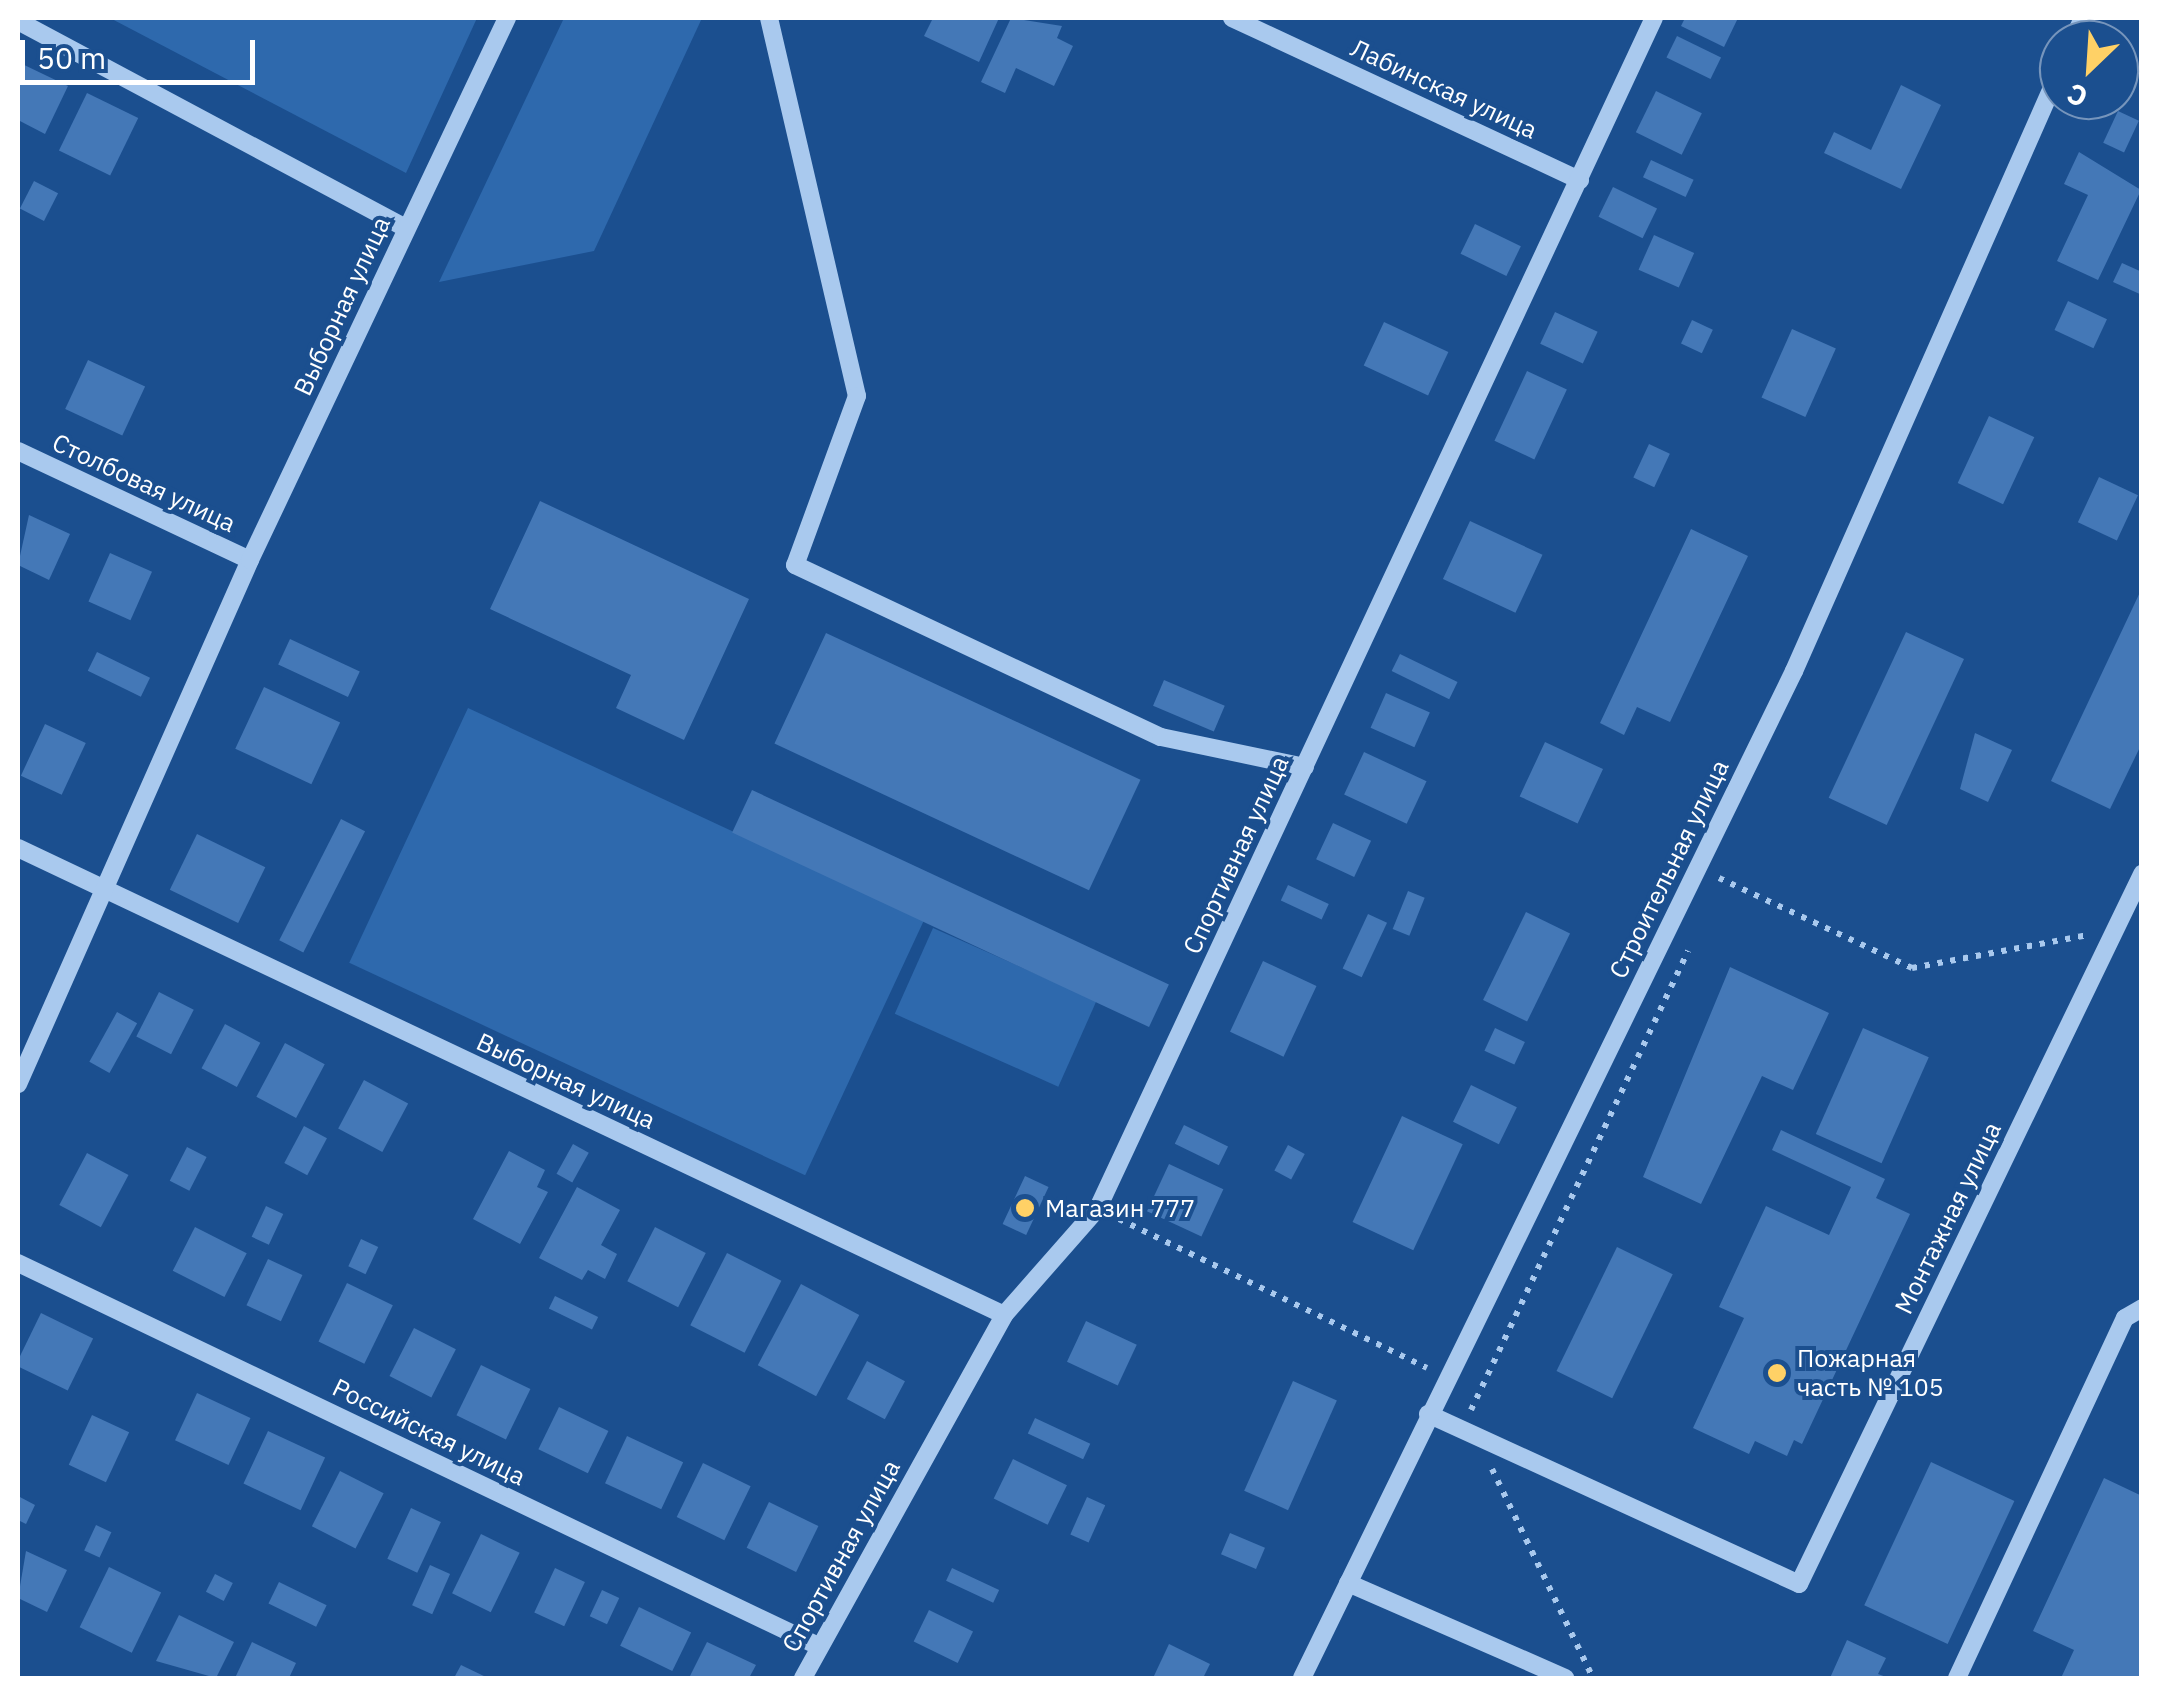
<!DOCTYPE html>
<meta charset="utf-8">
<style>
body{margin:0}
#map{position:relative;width:2159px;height:1696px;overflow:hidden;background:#1b4f8f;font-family:"IBM Plex Sans",sans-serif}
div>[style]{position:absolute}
.green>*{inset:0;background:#2e69ad;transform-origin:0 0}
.building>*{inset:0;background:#4478b7;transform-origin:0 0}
.path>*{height:6px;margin-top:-3px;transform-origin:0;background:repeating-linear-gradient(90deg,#a9c9ee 0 5px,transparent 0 13px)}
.minor>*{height:18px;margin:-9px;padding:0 9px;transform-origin:9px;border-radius:9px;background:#a9c9ee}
.dots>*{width:28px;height:28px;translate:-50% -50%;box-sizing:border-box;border:5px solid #1b4f8f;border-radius:50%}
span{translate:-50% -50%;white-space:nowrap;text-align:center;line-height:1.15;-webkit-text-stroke:8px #1b4f8f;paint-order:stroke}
.street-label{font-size:25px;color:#fff}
.poi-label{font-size:25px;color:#fff}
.left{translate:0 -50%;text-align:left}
.frame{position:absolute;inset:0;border:20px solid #fff;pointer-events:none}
.north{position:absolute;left:2039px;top:20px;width:100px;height:100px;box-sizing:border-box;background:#1b4f8f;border:2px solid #7695bc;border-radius:50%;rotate:205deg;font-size:28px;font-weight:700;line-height:40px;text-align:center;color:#fff}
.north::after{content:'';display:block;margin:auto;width:35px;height:45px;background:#ffd166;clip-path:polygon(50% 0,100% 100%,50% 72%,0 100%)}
.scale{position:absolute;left:20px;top:40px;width:235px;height:45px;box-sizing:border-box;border:5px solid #fff;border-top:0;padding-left:12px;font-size:30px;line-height:35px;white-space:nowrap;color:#fff;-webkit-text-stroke:8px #1b4f8f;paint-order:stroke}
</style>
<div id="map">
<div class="green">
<div style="clip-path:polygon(110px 18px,477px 18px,406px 173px)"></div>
<div style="clip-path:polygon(564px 18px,702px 18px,594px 251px,439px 282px)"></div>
<div style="left:468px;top:708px;width:503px;height:281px;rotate:25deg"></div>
<div style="left:933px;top:928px;width:179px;height:94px;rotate:24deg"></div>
</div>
<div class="building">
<div style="clip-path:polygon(933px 18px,999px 18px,979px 62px,924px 36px)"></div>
<div style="clip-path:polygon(1011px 18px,1062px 26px,1057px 38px,1073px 46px,1054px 86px,1016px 68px,1005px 93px,981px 82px)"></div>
<div style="clip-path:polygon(1685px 18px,1738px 18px,1724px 47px,1681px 26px)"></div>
<div style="left:1677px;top:36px;width:49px;height:24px;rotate:26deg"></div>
<div style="clip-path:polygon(18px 62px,68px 86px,45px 134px,18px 120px)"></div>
<div style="clip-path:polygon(1901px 85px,1941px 105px,1901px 189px,1824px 153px,1834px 132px,1871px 150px)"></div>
<div style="left:1656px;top:91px;width:51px;height:46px;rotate:26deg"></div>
<div style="left:87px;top:93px;width:57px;height:64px;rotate:26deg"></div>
<div style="left:2118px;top:111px;width:23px;height:35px;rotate:25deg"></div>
<div style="clip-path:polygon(2079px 152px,2141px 190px,2098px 280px,2057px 261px,2088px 195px,2064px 184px)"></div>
<div style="left:1651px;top:160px;width:47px;height:19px;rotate:25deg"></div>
<div style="left:34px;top:181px;width:27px;height:31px;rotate:27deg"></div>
<div style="left:1613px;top:187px;width:49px;height:33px;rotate:26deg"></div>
<div style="left:1475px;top:224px;width:51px;height:33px;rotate:26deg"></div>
<div style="left:1654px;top:235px;width:44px;height:38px;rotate:24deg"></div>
<div style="clip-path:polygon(2122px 263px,2142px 272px,2142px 295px,2113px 282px)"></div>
<div style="left:2068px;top:301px;width:43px;height:32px;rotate:25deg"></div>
<div style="left:1555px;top:312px;width:47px;height:35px;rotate:25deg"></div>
<div style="left:1692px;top:320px;width:23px;height:26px;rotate:25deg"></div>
<div style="left:1384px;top:322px;width:71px;height:48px;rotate:25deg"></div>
<div style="left:1792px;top:329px;width:48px;height:75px;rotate:24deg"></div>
<div style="left:88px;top:360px;width:63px;height:54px;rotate:25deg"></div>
<div style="left:1527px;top:371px;width:44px;height:77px;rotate:25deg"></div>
<div style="left:1989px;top:416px;width:50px;height:74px;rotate:25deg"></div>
<div style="left:1649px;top:444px;width:23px;height:37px;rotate:25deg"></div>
<div style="left:2099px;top:477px;width:43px;height:50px;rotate:25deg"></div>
<div style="clip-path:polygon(540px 501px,749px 599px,684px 740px,616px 708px,631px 675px,490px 609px)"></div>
<div style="clip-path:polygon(29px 515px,70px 534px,49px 580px,18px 565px)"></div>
<div style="left:1470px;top:521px;width:80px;height:64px;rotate:25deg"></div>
<div style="clip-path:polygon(1691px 529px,1748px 556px,1670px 722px,1637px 707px,1624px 735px,1600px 723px)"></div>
<div style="left:110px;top:553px;width:46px;height:53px;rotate:24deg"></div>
<div style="clip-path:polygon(2142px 588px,2142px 743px,2110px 809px,2051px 781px)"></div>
<div style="left:1906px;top:632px;width:64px;height:183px;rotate:25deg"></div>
<div style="left:826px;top:633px;width:347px;height:122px;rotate:25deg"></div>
<div style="left:290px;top:639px;width:77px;height:28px;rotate:25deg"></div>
<div style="left:97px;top:652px;width:59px;height:21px;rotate:26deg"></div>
<div style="left:1400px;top:654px;width:64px;height:19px;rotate:26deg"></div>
<div style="left:1164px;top:680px;width:66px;height:28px;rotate:23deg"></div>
<div style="left:264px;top:687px;width:84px;height:68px;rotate:25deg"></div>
<div style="left:1386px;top:693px;width:48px;height:38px;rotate:24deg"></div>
<div style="left:45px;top:724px;width:45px;height:57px;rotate:25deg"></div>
<div style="clip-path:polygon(1975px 733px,2012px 750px,1988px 802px,1960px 789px)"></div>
<div style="left:1545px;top:742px;width:64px;height:60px;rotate:25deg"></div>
<div style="left:1364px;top:752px;width:69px;height:47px;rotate:25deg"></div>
<div style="left:752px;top:790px;width:460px;height:47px;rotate:25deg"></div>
<div style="left:341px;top:819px;width:27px;height:136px;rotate:27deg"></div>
<div style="left:1333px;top:823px;width:42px;height:40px;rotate:25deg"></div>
<div style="left:197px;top:834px;width:76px;height:62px;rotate:26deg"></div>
<div style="left:1288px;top:885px;width:45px;height:17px;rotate:25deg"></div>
<div style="left:1408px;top:891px;width:18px;height:41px;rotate:22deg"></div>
<div style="left:1526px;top:912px;width:49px;height:98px;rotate:26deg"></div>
<div style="left:1368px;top:914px;width:21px;height:60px;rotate:25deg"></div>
<div style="left:1263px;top:961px;width:59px;height:78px;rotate:25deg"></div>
<div style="clip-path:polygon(1730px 967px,1829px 1013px,1793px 1090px,1762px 1076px,1701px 1204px,1643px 1177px)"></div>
<div style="left:159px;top:992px;width:39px;height:50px;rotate:27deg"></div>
<div style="left:117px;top:1012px;width:23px;height:57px;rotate:29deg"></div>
<div style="left:225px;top:1024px;width:40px;height:50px;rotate:28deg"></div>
<div style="left:1495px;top:1028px;width:33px;height:25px;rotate:25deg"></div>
<div style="left:1863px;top:1028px;width:72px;height:116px;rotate:24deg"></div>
<div style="left:285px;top:1043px;width:45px;height:61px;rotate:28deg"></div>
<div style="left:364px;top:1080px;width:50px;height:55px;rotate:28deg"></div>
<div style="left:1471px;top:1085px;width:51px;height:41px;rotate:26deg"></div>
<div style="left:1402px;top:1116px;width:67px;height:117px;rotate:25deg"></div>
<div style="left:1184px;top:1125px;width:49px;height:21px;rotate:26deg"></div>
<div style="left:304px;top:1126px;width:26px;height:42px;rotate:28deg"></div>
<div style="clip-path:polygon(1781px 1130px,1885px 1179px,1876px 1198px,1910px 1214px,1802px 1444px,1794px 1440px,1787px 1456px,1755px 1441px,1749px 1454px,1693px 1428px,1744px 1318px,1719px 1307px,1766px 1206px,1829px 1235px,1851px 1187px,1772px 1150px)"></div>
<div style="left:573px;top:1144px;width:18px;height:34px;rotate:29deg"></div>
<div style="left:1288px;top:1145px;width:19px;height:29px;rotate:28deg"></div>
<div style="left:187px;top:1147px;width:22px;height:38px;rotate:27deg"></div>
<div style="clip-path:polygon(509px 1151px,545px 1170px,537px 1187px,548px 1192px,520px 1244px,473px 1219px)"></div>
<div style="left:87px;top:1153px;width:47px;height:59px;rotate:28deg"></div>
<div style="left:1169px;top:1164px;width:60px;height:52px;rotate:25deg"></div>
<div style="left:1025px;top:1176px;width:26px;height:53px;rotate:25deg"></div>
<div style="clip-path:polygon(577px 1187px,620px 1210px,601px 1245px,617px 1254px,605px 1279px,588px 1270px,582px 1280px,539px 1258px)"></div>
<div style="left:266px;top:1206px;width:19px;height:34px;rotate:25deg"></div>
<div style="left:195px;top:1227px;width:58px;height:49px;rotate:27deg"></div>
<div style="left:655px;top:1227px;width:57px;height:61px;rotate:27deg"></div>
<div style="left:361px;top:1239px;width:19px;height:30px;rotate:25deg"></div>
<div style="left:1617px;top:1247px;width:62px;height:138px;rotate:26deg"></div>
<div style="left:727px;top:1253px;width:61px;height:81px;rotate:27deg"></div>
<div style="left:268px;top:1259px;width:38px;height:51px;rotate:25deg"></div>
<div style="left:347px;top:1283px;width:51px;height:65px;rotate:26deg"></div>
<div style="left:801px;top:1284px;width:66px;height:92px;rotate:28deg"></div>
<div style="left:555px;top:1296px;width:48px;height:14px;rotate:26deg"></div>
<div style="left:41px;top:1313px;width:58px;height:58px;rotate:26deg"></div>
<div style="left:1086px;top:1321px;width:56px;height:45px;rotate:25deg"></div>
<div style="left:414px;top:1328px;width:47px;height:54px;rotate:27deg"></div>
<div style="left:867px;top:1361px;width:43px;height:43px;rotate:28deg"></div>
<div style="left:481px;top:1365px;width:55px;height:56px;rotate:26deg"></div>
<div style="left:1293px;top:1381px;width:48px;height:120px;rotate:24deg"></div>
<div style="left:197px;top:1393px;width:59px;height:52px;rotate:25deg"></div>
<div style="left:559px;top:1407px;width:55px;height:47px;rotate:26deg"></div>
<div style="left:92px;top:1415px;width:41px;height:55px;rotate:25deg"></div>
<div style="left:1035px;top:1418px;width:61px;height:17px;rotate:25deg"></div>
<div style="left:268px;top:1431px;width:63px;height:58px;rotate:25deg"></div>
<div style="left:627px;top:1436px;width:62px;height:52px;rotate:25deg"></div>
<div style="left:1013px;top:1459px;width:60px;height:44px;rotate:26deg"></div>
<div style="left:1931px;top:1462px;width:92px;height:158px;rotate:25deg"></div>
<div style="left:703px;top:1463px;width:53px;height:60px;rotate:26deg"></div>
<div style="left:340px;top:1471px;width:49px;height:62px;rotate:27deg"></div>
<div style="clip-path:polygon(2104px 1478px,2142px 1496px,2142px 1678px,2061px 1678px,2074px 1650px,2033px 1631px)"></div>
<div style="clip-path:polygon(18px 1496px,35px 1505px,26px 1524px,18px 1520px)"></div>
<div style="left:1087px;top:1497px;width:20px;height:41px;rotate:24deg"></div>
<div style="left:769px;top:1502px;width:55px;height:51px;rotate:26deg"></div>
<div style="left:411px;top:1508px;width:33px;height:56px;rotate:25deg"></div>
<div style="left:96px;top:1525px;width:17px;height:28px;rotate:25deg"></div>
<div style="left:1230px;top:1533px;width:38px;height:23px;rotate:23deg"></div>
<div style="left:481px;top:1534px;width:43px;height:66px;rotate:26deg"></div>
<div style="clip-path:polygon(26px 1551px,67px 1570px,47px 1612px,18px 1598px)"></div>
<div style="left:430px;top:1565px;width:22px;height:44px;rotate:24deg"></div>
<div style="left:109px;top:1567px;width:58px;height:67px;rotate:26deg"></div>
<div style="left:555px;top:1568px;width:33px;height:49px;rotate:25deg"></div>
<div style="left:952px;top:1568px;width:52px;height:14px;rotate:25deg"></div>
<div style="left:215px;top:1574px;width:20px;height:20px;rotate:27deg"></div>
<div style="left:279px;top:1582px;width:53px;height:24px;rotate:26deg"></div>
<div style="left:602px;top:1590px;width:19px;height:29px;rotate:25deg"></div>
<div style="left:639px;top:1607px;width:58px;height:43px;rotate:26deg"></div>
<div style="left:929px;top:1610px;width:49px;height:35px;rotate:26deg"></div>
<div style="clip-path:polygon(179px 1615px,234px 1642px,216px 1678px,156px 1661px)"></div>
<div style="clip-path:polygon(1847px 1640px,1886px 1658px,1878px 1674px,1889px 1678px,1830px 1678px)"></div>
<div style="clip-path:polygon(252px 1642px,296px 1663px,289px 1678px,235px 1678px)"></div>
<div style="clip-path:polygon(707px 1642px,756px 1665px,749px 1678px,689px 1678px)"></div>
<div style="clip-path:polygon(1169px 1644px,1210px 1664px,1203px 1678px,1153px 1678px)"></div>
<div style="clip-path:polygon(461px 1665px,488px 1678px,454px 1678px)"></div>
</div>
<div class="path">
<div style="left:1719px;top:878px;width:213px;rotate:25deg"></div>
<div style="left:1912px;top:968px;width:179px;rotate:-10.6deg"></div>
<div style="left:1119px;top:1219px;width:342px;rotate:25.8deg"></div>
<div style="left:1471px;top:1410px;width:508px;rotate:-64.7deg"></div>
<div style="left:1492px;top:1469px;width:232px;rotate:64.2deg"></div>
</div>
<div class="minor">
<div style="left:769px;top:18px;width:388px;rotate:76.9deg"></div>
<div style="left:857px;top:396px;width:180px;rotate:110.1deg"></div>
<div style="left:795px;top:565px;width:404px;rotate:25.2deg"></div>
<div style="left:1161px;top:737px;width:147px;rotate:11.8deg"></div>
<div style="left:1232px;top:18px;width:384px;rotate:25deg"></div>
<div style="left:18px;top:21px;width:440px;rotate:28.1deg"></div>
<div style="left:2073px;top:40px;width:24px;rotate:-66deg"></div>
<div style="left:18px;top:451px;width:256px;rotate:25.2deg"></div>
<div style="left:18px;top:848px;width:1091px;rotate:25.34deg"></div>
<div style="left:18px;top:1084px;width:573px;rotate:-66.12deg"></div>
<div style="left:250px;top:560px;width:600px;rotate:-64.63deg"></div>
<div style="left:18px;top:1263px;width:887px;rotate:25.58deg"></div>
<div style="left:1428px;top:1414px;width:408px;rotate:24.6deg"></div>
<div style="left:1799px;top:1584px;width:789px;rotate:-64.21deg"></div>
<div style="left:1348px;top:1583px;width:237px;rotate:23.6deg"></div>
<div style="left:803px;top:1678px;width:415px;rotate:-61deg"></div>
<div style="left:1004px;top:1315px;width:142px;rotate:-48.7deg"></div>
<div style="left:1098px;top:1208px;width:1313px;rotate:-64.96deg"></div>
<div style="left:1302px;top:1678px;width:1121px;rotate:-63.96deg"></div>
<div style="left:1794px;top:671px;width:655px;rotate:-66.14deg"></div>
<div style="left:1957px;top:1678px;width:397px;rotate:-65deg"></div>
<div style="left:2125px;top:1318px;width:20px;rotate:-30deg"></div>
</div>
<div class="dots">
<div style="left:1025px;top:1208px;background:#ffd166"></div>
<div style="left:1777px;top:1373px;background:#ffd166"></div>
</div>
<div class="street-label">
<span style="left:1444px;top:89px;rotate:25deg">Лабинская улица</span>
<span style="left:342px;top:306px;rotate:-65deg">Выборная улица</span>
<span style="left:144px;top:483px;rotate:25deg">Столбовая улица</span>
<span style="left:1236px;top:855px;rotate:-65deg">Спортивная улица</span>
<span style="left:1669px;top:869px;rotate:-64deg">Строительная улица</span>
<span style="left:566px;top:1081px;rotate:25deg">Выборная улица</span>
<span style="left:1948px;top:1218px;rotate:-64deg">Монтажная улица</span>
<span style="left:429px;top:1432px;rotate:26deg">Российская улица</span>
<span style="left:841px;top:1556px;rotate:-61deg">Спортивная улица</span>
</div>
<div class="poi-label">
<span class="left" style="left:1045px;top:1208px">Магазин 777</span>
<span class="left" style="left:1797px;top:1373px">Пожарная<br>часть № 105</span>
</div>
<div class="frame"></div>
<div class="north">С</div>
<div class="scale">50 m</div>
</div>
